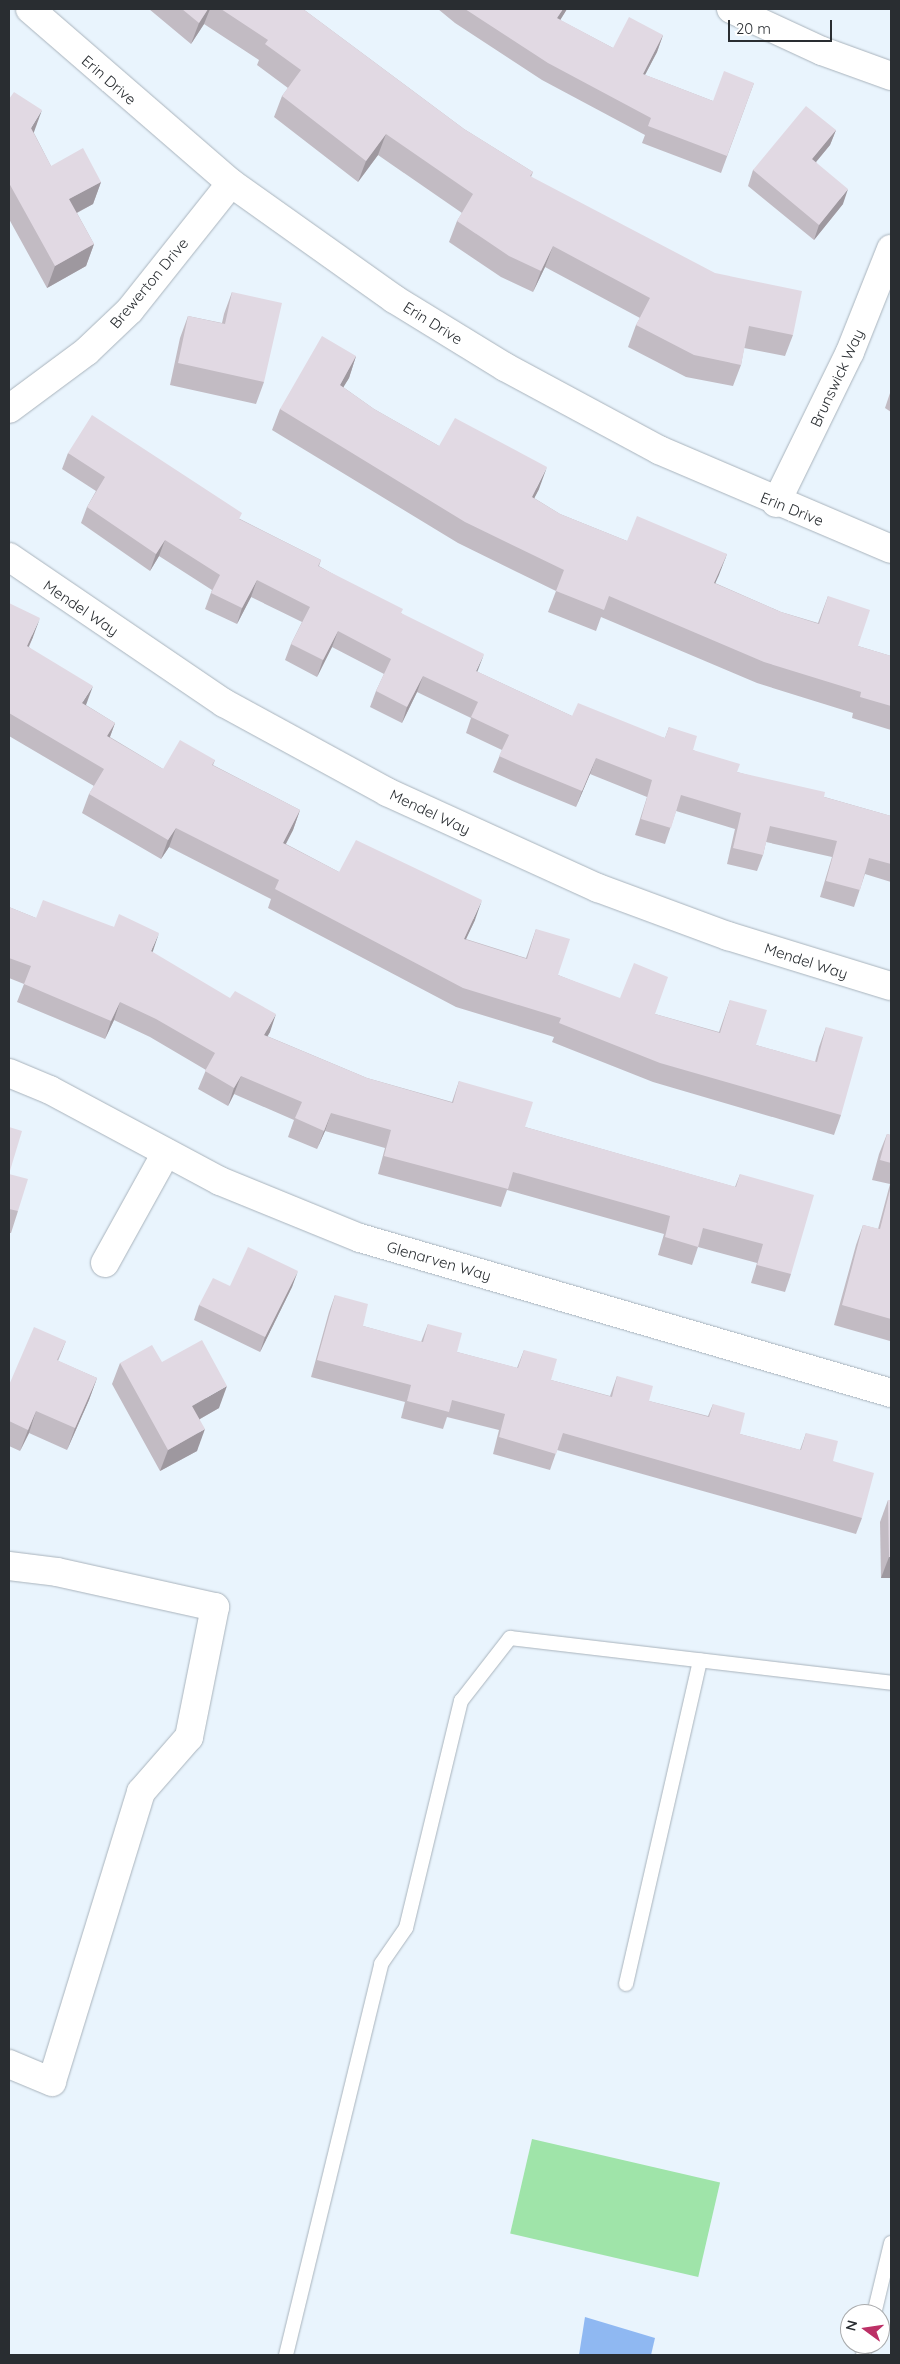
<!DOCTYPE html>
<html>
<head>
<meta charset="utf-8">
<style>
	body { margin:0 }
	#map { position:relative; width:900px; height:2364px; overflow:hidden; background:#e9f4fd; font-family:Quicksand,sans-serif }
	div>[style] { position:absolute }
	.green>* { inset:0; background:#9fe4a9; transform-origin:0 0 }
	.water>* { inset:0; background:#8fb8f2 }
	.roads { filter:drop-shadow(0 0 1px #a9b3bc) drop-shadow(0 0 1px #a9b3bc) }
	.service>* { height:14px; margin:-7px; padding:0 7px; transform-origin:7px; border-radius:7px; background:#fff }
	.minor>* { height:28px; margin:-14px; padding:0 14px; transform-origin:14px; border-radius:14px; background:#fff }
	.wall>* { inset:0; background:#c2bbc3 }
	.shaded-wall>* { inset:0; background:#9e989f }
	.building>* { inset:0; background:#e1d9e3 }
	span { translate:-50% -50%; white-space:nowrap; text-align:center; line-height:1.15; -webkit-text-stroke:5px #fff; paint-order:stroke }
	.street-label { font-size:15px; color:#292d31 }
	.frame { position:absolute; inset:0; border:10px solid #292d31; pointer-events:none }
	.north { position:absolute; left:840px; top:2304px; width:50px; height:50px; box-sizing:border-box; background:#fff; border:1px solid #a9abad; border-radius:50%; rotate:284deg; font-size:14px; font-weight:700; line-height:20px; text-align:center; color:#292d31 }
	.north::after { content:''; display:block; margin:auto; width:18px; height:22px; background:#bc3066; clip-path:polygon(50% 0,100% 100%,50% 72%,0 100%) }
	.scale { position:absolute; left:728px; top:20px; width:104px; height:22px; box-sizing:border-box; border:2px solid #292d31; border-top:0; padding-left:6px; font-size:15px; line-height:18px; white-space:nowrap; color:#292d31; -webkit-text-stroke:4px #fff; paint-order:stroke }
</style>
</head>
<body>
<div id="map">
	<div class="green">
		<i style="left:532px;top:2139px;width:193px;height:97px;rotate:13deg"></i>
	</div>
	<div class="water">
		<i style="clip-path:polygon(585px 2317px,655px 2338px,651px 2355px,579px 2355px)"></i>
	</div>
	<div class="roads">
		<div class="service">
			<i style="left:626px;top:1984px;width:332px;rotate:-77.1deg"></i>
			<i style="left:874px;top:2314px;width:73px;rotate:-76.5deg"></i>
			<i style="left:286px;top:2355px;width:402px;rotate:-76.3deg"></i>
			<i style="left:381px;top:1964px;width:44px;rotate:-55.2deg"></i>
			<i style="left:406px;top:1928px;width:234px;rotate:-76.4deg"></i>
			<i style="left:461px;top:1701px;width:80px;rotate:-52.1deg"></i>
			<i style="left:510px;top:1638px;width:384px;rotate:6.7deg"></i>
			<i style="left:863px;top:2355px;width:11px;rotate:-75deg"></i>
		</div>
		<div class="minor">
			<i style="left:30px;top:9px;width:266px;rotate:40.9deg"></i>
			<i style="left:231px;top:183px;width:200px;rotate:35.4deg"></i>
			<i style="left:394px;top:299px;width:130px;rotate:31.5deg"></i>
			<i style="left:505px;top:367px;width:175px;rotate:28.3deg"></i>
			<i style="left:659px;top:450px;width:252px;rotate:23.1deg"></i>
			<i style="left:731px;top:9px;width:100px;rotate:24.8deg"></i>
			<i style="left:822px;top:51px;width:73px;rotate:19.9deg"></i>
			<i style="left:9px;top:409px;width:97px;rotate:-36.6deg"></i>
			<i style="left:87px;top:351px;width:59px;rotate:-43.6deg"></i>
			<i style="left:130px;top:310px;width:162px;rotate:-51.5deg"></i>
			<i style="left:776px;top:503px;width:168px;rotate:-63.9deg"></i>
			<i style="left:850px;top:352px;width:111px;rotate:-68.3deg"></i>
			<i style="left:9px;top:557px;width:260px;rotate:34.2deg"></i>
			<i style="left:224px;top:703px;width:186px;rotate:28.6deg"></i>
			<i style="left:387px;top:792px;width:232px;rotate:24.5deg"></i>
			<i style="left:598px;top:888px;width:139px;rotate:20.3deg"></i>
			<i style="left:728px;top:936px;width:170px;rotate:17.1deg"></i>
			<i style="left:9px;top:1073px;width:44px;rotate:22.5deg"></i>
			<i style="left:50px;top:1090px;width:193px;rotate:28.2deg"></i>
			<i style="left:220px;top:1181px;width:151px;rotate:22.2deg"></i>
			<i style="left:360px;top:1238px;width:553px;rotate:16.27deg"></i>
			<i style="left:105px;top:1263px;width:126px;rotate:-61deg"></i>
			<i style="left:9px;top:1566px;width:48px;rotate:7.1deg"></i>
			<i style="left:57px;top:1572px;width:162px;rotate:12.5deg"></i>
			<i style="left:215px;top:1607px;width:133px;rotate:101.3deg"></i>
			<i style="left:189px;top:1737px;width:73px;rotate:131.1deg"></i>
			<i style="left:141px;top:1792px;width:303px;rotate:107.1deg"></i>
			<i style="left:52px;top:2082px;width:47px;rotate:-157.3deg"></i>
		</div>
	</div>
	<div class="wall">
		<i style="clip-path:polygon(149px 9px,303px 9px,464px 129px,533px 172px,531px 177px,793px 335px,785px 356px,744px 348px,741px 365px,733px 386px,686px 377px,628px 347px,636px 325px,640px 318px,545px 267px,533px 292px,501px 277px,449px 242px,457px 221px,462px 213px,378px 155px,358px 182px,274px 117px,282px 96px,288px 88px,257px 65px,259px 60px,204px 24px,191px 44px)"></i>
		<i style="clip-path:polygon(438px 9px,567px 9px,560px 20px,613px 48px,663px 35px,657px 52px,645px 75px,713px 101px,754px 83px,721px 173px,642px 143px,645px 135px,542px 80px,455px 23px)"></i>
		<i style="clip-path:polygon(9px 99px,34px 133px,51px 166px,101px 182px,93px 204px,77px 213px,94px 244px,86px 266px,47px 288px,9px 219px)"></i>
		<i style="clip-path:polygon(836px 130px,830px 145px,816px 162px,843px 204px,814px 240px,748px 186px,753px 170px)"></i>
		<i style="clip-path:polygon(232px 292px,264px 382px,256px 404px,170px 385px,180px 338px,188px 316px,222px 323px,224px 314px)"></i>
		<i style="clip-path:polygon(356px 356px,349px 378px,343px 387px,374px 409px,439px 446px,539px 489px,534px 498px,560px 514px,627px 541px,727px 554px,715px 583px,781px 612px,818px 623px,828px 596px,858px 646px,891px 656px,891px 730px,852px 718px,853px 713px,757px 683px,601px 617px,596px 631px,548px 612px,556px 591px,458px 543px,272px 430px,280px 409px)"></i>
		<i style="clip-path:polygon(891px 390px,891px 412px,885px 408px)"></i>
		<i style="clip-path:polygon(68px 453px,240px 519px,321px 560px,319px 566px,401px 613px,478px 672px,572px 716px,665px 738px,669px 727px,693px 750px,737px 772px,891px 816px,891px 882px,865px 874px,854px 907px,820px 897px,832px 857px,766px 842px,763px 855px,757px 871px,727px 864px,735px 829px,676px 811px,665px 844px,635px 835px,647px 797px,590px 774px,576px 807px,513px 781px,493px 772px,502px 750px,466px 733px,471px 718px,417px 692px,402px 723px,370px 707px,376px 691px,384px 674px,332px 647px,317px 677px,285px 660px,291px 644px,302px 622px,251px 597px,237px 624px,205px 609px,212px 590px,159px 556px,150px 571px,81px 523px,87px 507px,96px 491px,62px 469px)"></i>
		<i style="clip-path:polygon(9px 603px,33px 637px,29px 647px,86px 705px,115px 723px,110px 737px,163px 769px,215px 760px,213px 765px,300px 810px,293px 830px,286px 844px,339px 872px,475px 920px,466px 939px,526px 958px,536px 929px,558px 975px,655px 1014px,719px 1032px,730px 1000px,756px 1045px,815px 1062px,819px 1047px,826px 1027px,841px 1115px,834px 1135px,653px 1082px,552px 1042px,554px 1037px,456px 1007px,268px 908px,271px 899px,169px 847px,161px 859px,82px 813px,89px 794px,94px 786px,9px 736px)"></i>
		<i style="clip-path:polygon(9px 907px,36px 918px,114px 927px,152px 952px,270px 1032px,267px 1036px,367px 1078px,452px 1102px,459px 1081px,525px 1127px,735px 1187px,740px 1174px,791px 1274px,785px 1292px,751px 1283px,757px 1263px,698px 1247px,692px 1265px,658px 1255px,664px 1234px,507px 1190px,501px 1207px,378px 1174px,385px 1148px,325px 1131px,317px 1149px,288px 1137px,294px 1120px,234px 1094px,228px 1106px,198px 1089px,206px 1070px,150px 1037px,114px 1020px,105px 1039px,17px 1002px,24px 984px,9px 978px)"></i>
		<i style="clip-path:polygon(9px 1127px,9px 1174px,18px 1211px,11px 1233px,9px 1233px)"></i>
		<i style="clip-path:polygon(891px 1131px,891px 1338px,890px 1341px,834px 1325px,856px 1245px,863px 1225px,878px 1229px,890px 1184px,872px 1180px,879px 1154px,887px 1134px,890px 1135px)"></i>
		<i style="clip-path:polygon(297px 1271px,292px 1287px,260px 1352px,194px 1320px,199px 1305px,230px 1286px)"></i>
		<i style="clip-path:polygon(335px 1295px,363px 1326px,421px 1342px,428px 1324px,457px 1352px,517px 1368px,524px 1350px,551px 1380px,610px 1396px,617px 1376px,649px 1401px,708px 1416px,713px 1404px,740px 1434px,800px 1450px,806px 1433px,833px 1461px,862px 1518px,856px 1534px,557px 1450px,550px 1470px,493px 1454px,499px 1430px,447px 1417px,443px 1429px,401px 1418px,405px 1402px,311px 1377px,329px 1312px)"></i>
		<i style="clip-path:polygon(66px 1341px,58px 1361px,97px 1378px,89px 1400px,67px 1450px,29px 1433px,20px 1451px,9px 1446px,9px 1385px)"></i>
		<i style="clip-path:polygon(162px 1362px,219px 1408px,200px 1419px,197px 1451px,160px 1471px,112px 1384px,120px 1363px)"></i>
		<i style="clip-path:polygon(888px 1500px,891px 1500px,891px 1578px,881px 1578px,880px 1522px)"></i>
	</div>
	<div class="shaded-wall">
		<i style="clip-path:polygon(208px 9px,210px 9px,204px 24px,191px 44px,199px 23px)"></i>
		<i style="clip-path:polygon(563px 9px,567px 9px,551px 35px,557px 18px)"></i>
		<i style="clip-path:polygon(663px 35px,657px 52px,637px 90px,643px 74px)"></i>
		<i style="clip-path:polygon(42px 110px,34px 132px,23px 149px,31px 128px)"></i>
		<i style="clip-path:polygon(836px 130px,830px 145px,806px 174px,812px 159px)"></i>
		<i style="clip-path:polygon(386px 134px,378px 155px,358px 182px,366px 161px)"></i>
		<i style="clip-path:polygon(101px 182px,93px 204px,61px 221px,69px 199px)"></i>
		<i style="clip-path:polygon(848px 189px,843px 204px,814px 240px,819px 225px)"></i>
		<i style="clip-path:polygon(94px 244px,86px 266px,47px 288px,55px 266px)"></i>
		<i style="clip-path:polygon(553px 246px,545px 267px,533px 292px,541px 271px)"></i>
		<i style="clip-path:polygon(356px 356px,349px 378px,332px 406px,340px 385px)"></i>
		<i style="clip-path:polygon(547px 467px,539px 489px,524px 518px,532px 497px)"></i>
		<i style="clip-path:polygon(165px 540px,159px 556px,150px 571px,156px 554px)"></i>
		<i style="clip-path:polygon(727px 554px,719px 575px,706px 604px,714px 583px)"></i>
		<i style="clip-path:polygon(257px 580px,251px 597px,237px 624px,242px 608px)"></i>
		<i style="clip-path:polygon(40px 618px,33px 637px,20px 665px,27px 646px)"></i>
		<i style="clip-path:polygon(338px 631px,332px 647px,317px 677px,323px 660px)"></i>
		<i style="clip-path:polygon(484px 654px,478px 670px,470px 687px,476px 671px)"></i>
		<i style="clip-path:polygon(423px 676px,417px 692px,402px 723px,407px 707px)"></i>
		<i style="clip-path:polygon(93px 686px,86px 705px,75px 723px,82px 703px)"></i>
		<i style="clip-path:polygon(115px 723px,108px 742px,107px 736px)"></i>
		<i style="clip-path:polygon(596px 758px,590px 774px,576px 807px,582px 791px)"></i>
		<i style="clip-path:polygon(300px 810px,293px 830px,276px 862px,283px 843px)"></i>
		<i style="clip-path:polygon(176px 828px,169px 847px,161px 859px,168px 840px)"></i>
		<i style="clip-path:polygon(482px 900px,475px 920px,457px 958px,464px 939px)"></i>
		<i style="clip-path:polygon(159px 933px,153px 951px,144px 969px,151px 951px)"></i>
		<i style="clip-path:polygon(120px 1002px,114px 1020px,105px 1039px,111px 1021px)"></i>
		<i style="clip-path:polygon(276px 1014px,270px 1032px,258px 1053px,264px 1035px)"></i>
		<i style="clip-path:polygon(241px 1076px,234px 1094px,228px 1106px,234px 1088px)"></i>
		<i style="clip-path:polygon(331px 1113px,325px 1131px,317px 1149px)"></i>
		<i style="clip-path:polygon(298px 1271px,292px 1287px,260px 1352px,265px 1337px)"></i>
		<i style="clip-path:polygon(97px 1378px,89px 1400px,67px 1450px,75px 1428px)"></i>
		<i style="clip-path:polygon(227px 1386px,219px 1408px,184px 1428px,192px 1406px)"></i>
		<i style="clip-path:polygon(36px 1411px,29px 1433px,20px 1451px,28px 1430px)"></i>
		<i style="clip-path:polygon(205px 1429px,197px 1451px,160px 1471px,168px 1450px)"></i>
		<i style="clip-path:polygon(889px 1557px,891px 1557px,891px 1578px,881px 1578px)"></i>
	</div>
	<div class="building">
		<i style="clip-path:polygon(182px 9px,208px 9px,199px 23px)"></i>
		<i style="clip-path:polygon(221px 9px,303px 9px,464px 129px,533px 172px,530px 176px,715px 273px,802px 291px,793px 335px,749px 326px,741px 365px,694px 355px,636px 325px,650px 298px,553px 246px,541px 271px,509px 256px,457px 221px,473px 194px,386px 134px,366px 161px,282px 96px,301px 70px,265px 44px,268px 40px)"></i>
		<i style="clip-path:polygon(465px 9px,563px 9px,557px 18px,613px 48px,629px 17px,663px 35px,643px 74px,713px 101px,724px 71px,754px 83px,727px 156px,648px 126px,651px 118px,548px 63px)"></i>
		<i style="clip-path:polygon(14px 92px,42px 110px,31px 128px,51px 166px,83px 148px,101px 182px,69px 199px,94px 244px,55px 266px,9px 183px,9px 99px)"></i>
		<i style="clip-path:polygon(806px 106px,836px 130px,812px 159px,848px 189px,819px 225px,753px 170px)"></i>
		<i style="clip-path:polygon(232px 292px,282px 303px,264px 382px,178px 363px,188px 316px,225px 324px)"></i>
		<i style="clip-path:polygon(322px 336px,356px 356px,340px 385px,374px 409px,439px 446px,455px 418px,547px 467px,532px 497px,560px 514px,627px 541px,637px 516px,727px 554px,714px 583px,781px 612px,819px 624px,828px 596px,870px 610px,858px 646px,891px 656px,891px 706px,860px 697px,861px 692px,764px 662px,609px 596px,604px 610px,556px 591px,564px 570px,465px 522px,280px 409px)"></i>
		<i style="clip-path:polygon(92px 415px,242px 513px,239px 519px,321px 560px,318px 566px,403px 609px,401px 613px,484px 654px,476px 671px,572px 716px,578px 703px,665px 738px,669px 727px,697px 736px,693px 750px,740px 764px,737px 772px,825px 792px,824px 797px,891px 816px,891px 864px,869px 858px,860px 890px,826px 881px,837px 841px,770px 826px,763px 855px,733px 848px,741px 813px,681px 795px,671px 828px,641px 819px,652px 780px,596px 758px,582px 791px,519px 765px,499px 756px,509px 735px,471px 717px,478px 702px,423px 676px,407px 707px,376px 691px,391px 659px,338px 631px,323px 660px,291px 644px,310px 607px,257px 580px,242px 608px,211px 593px,220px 575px,165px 540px,156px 554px,87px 507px,105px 477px,68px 453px)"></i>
		<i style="clip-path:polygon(9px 603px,40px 618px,27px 646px,93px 686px,82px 703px,115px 723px,107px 736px,163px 769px,180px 740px,215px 760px,212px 765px,300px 810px,283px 843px,339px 872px,356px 840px,482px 900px,464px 939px,527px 959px,536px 929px,570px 939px,558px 975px,620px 998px,634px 963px,668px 977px,655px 1014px,720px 1033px,730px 1000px,767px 1010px,756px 1045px,817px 1062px,826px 1027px,863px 1037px,841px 1115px,660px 1063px,559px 1023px,561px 1018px,463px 988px,275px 889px,279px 880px,176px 828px,168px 840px,89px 794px,104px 769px,9px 713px)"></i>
		<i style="clip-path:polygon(43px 900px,114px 927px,119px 914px,159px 933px,151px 951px,230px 998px,235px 991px,276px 1014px,264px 1035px,367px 1078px,453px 1103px,459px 1081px,533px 1102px,525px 1127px,736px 1187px,740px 1174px,814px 1195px,791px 1274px,757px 1265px,763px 1244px,703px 1228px,698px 1247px,665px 1237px,670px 1216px,513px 1172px,508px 1189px,384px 1156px,391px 1130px,331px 1113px,324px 1131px,295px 1118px,302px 1102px,241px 1076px,234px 1088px,205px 1071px,215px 1053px,156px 1019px,120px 1002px,111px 1021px,24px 984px,31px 966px,9px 958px,9px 907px,36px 918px)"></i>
		<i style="clip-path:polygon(9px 1127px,22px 1131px,9px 1174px,28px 1179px,18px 1211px,9px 1209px)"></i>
		<i style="clip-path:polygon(887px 1134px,891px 1135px,891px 1163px,880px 1160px)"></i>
		<i style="clip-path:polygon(891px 1186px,891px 1319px,842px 1305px,863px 1225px,880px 1229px)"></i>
		<i style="clip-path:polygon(248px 1247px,298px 1271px,265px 1337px,199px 1305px,213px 1278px,230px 1286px)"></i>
		<i style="clip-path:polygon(335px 1295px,368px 1304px,363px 1326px,423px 1342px,428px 1324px,462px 1333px,457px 1352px,518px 1368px,524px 1350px,557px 1359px,551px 1380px,612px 1397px,617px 1376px,653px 1386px,649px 1401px,709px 1417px,713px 1404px,745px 1413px,740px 1434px,801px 1450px,806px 1433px,838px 1441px,833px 1461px,874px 1473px,862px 1518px,563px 1433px,556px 1454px,499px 1437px,505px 1414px,452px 1400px,449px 1412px,407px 1401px,411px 1385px,317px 1360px)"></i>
		<i style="clip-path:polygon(34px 1327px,66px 1341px,57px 1360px,97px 1378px,75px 1428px,36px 1411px,28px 1430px,9px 1421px,9px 1385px)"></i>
		<i style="clip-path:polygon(202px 1340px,227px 1386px,192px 1406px,205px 1429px,168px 1450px,120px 1363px,152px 1345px,162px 1362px)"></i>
		<i style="clip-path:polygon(888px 1500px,891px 1500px,891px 1557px,889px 1557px)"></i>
	</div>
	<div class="street-label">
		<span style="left:109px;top:80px;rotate:41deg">Erin Drive</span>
		<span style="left:149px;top:283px;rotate:-50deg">Brewerton Drive</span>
		<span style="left:433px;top:323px;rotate:32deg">Erin Drive</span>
		<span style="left:837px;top:378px;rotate:-65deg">Brunswick Way</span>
		<span style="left:792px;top:509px;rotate:22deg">Erin Drive</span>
		<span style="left:81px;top:608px;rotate:34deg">Mendel Way</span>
		<span style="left:430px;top:812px;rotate:25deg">Mendel Way</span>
		<span style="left:806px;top:961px;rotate:18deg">Mendel Way</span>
		<span style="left:439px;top:1261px;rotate:16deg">Glenarven Way</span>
	</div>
	<div class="frame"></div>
	<div class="north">N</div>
	<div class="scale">20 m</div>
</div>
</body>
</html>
